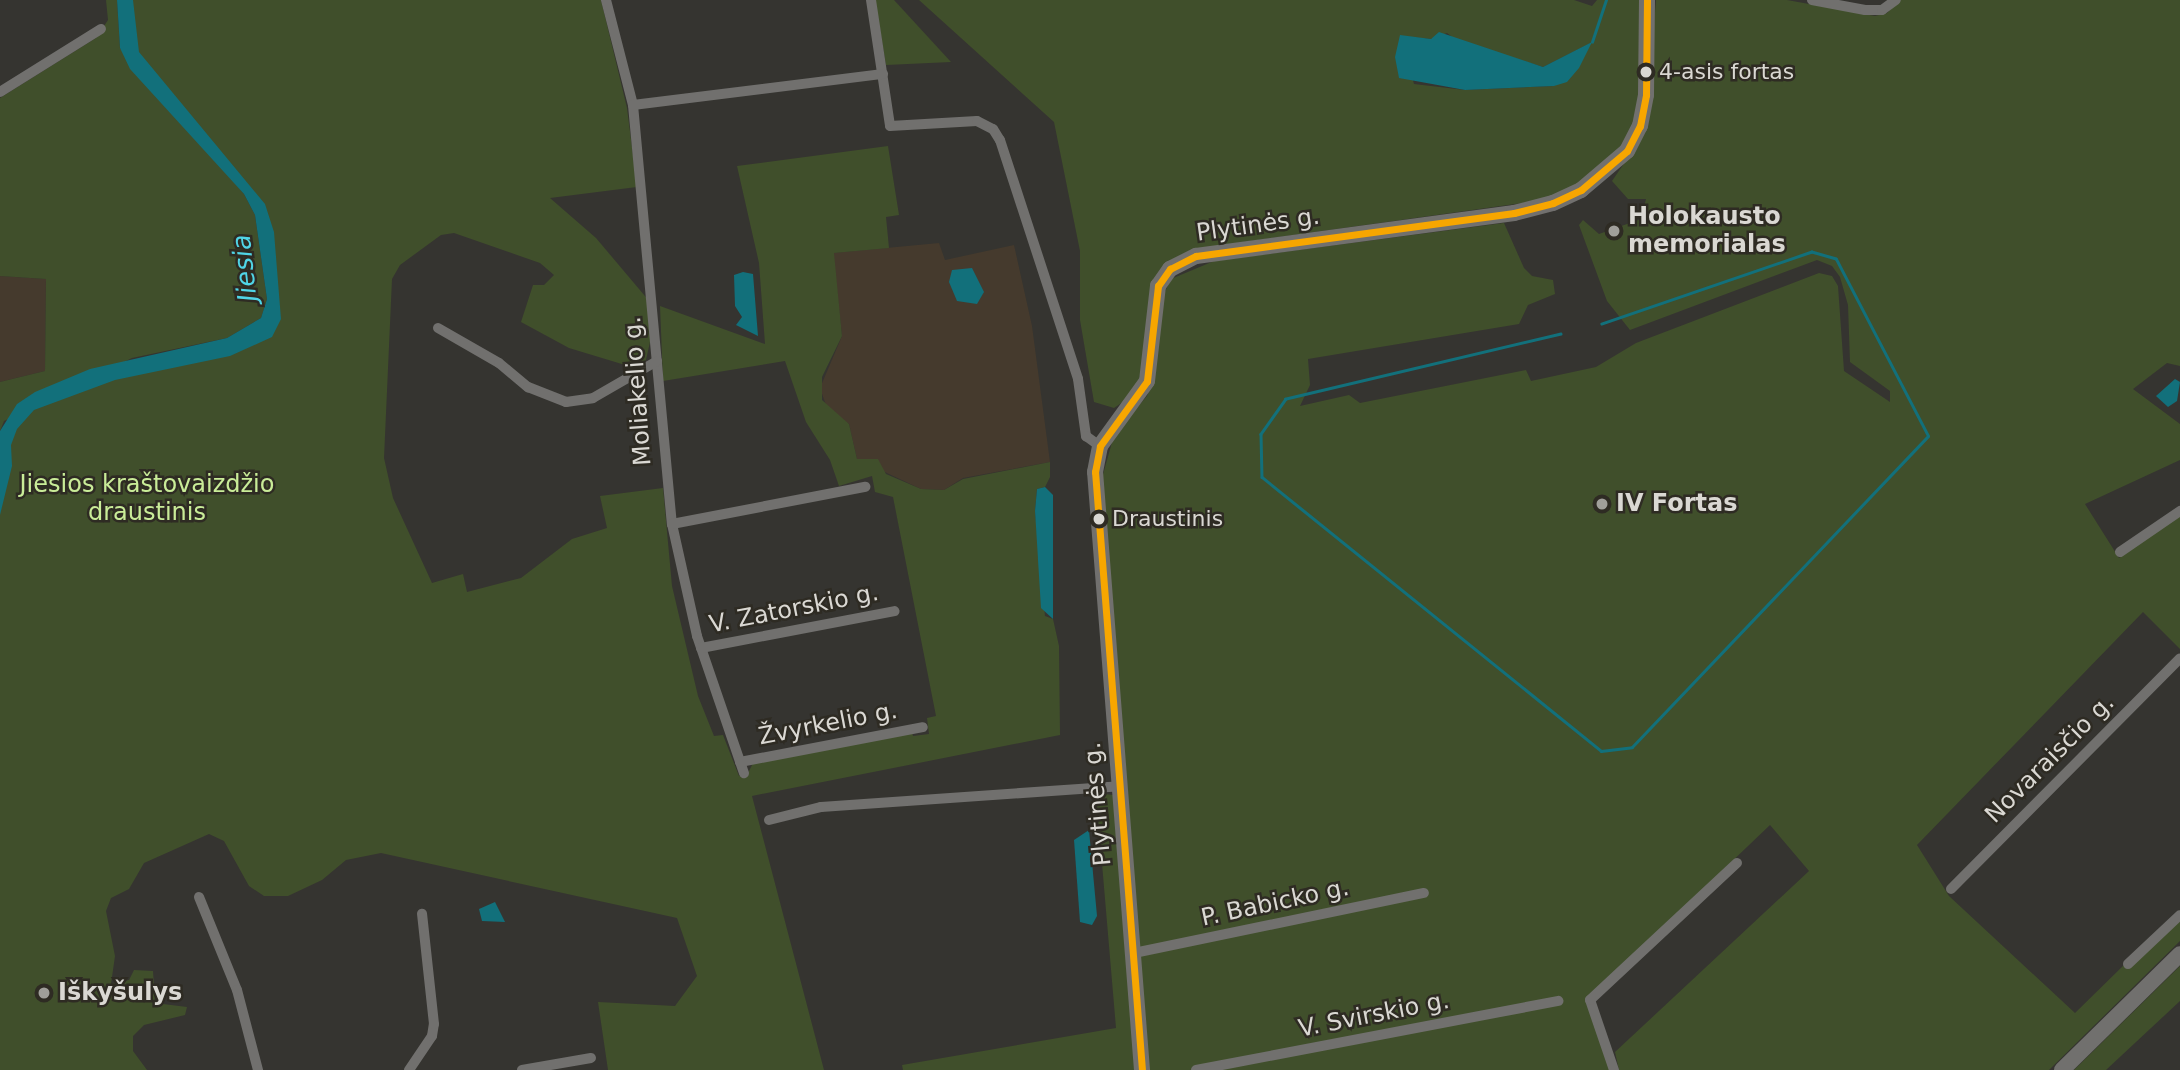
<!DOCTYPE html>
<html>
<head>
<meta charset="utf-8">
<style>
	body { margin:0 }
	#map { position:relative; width:2180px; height:1070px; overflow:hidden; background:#353430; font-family:"DejaVu Sans",sans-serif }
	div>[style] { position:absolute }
	.industrial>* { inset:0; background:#453a2d }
	.green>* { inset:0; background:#404f2b }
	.water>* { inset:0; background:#12707b }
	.stream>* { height:2.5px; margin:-1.25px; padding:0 1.25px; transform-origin:1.25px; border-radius:1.25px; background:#12707b }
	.street>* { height:10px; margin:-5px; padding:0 5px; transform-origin:5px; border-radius:5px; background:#71706e }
	.primary>* { height:16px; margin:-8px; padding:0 8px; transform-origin:8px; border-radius:8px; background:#71706e }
	.bus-1>* { height:7px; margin:-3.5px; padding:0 3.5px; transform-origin:3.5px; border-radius:3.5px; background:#f7a600 }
	.dots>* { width:19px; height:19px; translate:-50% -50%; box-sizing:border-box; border:4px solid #2e2b23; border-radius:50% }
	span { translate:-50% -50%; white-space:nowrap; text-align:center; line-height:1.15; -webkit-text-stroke:5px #2e2b23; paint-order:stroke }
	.bus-label { font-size:22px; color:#dad8d3 }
	.left { translate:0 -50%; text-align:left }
	.poi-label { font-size:24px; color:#dad8d3; font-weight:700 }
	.street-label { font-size:24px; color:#dad8d3 }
	.park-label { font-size:24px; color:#c9ec98 }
	.water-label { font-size:26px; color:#50d5e7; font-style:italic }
</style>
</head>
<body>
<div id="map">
	<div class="industrial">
		<i style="clip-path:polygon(939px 243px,945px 260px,1014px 245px,1032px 326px,1050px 462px,963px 478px,944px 490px,921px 489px,857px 459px,849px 424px,827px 408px,820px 388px,842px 336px,833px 253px)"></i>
		<i style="clip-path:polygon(0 276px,46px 279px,45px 371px,0 382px)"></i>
	</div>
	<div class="green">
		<i style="clip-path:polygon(106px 0,117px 0,120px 48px,244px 194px,255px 215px,267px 299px,261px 318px,227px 338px,132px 358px,4px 421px,0 431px,0 382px,45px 371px,46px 279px,0 276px,0 98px,96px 38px,108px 20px)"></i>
		<i style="clip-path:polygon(122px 0,601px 0,627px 108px,637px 187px,550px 198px,596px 238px,650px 302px,652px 333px,646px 360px,635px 368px,569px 348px,521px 322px,533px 285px,544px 285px,554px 275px,540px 263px,454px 233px,441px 235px,400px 265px,392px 279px,384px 458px,393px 498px,432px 583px,463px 574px,467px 592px,521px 578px,572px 539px,607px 528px,600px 496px,663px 488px,672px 586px,698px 696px,714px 736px,723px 735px,739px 776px,748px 773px,753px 763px,912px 732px,913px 736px,929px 734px,927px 718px,936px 716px,893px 497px,875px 492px,872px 476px,839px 486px,830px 460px,806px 422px,785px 361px,663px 381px,660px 306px,765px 344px,759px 263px,737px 166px,888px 146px,899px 215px,886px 217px,889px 248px,834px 253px,842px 336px,822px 377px,822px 400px,849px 424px,857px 459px,878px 459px,886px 474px,921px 489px,944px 490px,963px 479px,1050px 462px,1050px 477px,1045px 487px,1037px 489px,1035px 511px,1045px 616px,1053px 619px,1059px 646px,1060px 735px,752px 796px,824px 1070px,608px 1070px,598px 1002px,675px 1006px,697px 976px,677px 918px,381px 853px,346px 860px,322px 880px,288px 896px,264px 896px,249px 886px,224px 841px,209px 834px,144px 863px,129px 889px,111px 898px,106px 911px,115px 956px,111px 984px,129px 980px,134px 970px,153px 971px,155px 1003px,187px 1007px,185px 1015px,144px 1025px,133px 1036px,133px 1051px,147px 1070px,0 1070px,0 479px,5px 444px,26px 407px,269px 328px,264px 217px,139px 70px)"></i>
		<i style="clip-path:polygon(875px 0,894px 0,951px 62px,886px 65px)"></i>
		<i style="clip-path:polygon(evenodd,919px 0,1574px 0,1592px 6px,1597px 0,1642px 0,1639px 102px,1630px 137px,1604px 165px,1580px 183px,1544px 200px,1201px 248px,1161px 271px,1139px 380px,1129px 398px,1114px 408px,1094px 402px,1080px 320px,1080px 251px,1054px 122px,919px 0,1447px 33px,1456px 40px,1543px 67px,1591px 43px,1554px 86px,1465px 90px,1414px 84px,1400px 36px,1431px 39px,1447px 33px)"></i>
		<i style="clip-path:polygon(1656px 0,1787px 0,1875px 16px,1887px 13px,1900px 0,2180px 0,2180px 366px,2167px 363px,2133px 389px,2180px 424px,2180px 460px,2085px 504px,2119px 558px,2180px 514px,2180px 649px,2143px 612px,1917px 845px,1949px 896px,2075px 1013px,2180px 910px,2180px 941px,2049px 1070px,1619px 1070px,1615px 1052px,1809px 871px,1770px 825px,1590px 997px,1610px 1070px,1148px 1070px,1102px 478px,1114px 435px,1147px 396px,1155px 375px,1162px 298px,1171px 279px,1214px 261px,1504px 223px,1524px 268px,1532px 276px,1553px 280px,1555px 294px,1528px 305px,1519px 324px,1308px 359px,1310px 385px,1300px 406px,1349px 395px,1360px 403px,1526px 370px,1531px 381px,1596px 367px,1636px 343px,1819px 273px,1832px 276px,1838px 286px,1844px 371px,1890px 402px,1890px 391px,1850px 362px,1848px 305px,1840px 277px,1832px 266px,1817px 260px,1630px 330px,1607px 301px,1579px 225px,1583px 220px,1599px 234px,1641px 219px,1646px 199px,1628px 199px,1612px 181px,1645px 133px)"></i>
		<i style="clip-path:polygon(1096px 793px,1113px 795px,1135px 1070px,903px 1070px,902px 1065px,1116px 1028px)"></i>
		<i style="clip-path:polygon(2180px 966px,2180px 1001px,2106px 1070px,2074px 1070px)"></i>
	</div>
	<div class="water">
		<i style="clip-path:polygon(117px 0,133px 0,139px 52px,265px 204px,274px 232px,281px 319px,272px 337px,230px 356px,115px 380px,34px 410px,17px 429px,11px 445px,12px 466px,0 515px,0 431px,17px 404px,35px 392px,90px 369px,227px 338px,261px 318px,267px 299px,255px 215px,244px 194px,130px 69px,120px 48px)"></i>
		<i style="clip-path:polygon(1439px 32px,1543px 67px,1592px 42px,1579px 68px,1567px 82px,1554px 86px,1465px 90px,1399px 78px,1395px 57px,1400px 35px,1431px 39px)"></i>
		<i style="clip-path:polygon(972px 268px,984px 292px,977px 304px,957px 301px,949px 282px,952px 270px)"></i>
		<i style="clip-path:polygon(743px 272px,753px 274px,758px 336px,736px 325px,742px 317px,735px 306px,734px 275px)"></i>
		<i style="clip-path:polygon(2175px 379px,2180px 382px,2177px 401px,2168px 407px,2156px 396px)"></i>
		<i style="clip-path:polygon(1045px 487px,1053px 495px,1053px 619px,1041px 608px,1035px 511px,1037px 489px)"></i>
		<i style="clip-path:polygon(1089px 830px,1097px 916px,1092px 925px,1080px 922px,1074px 840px)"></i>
		<i style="clip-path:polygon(495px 902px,505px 922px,482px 921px,479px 909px)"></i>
	</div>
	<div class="stream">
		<i style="left:1592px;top:42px;width:44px;rotate:-71.6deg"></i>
		<i style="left:1561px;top:334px;width:283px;rotate:166.7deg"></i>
		<i style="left:1286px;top:399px;width:43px;rotate:125.5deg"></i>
		<i style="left:1261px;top:434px;width:43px;rotate:88.7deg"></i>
		<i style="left:1262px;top:477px;width:436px;rotate:38.9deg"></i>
		<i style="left:1601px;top:751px;width:31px;rotate:-7deg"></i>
		<i style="left:1632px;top:747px;width:429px;rotate:-46.4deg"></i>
		<i style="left:1928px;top:436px;width:199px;rotate:-117.5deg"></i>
		<i style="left:1836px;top:259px;width:25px;rotate:-164deg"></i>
		<i style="left:1812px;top:252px;width:222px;rotate:161.1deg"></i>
	</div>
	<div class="street">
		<i style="left:606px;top:0;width:108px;rotate:75.6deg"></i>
		<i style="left:633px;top:105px;width:421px;rotate:84.7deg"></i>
		<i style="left:672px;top:524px;width:115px;rotate:77.4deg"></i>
		<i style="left:697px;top:636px;width:145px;rotate:71.1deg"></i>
		<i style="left:871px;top:0;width:127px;rotate:81.4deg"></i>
		<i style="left:890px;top:126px;width:87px;rotate:-3.3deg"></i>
		<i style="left:977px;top:121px;width:18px;rotate:27deg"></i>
		<i style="left:993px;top:129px;width:13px;rotate:58deg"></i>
		<i style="left:1000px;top:140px;width:251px;rotate:71.9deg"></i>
		<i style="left:1078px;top:379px;width:58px;rotate:82deg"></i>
		<i style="left:1086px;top:436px;width:17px;rotate:36deg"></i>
		<i style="left:1812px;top:0;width:54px;rotate:10.7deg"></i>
		<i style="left:1865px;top:10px;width:17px"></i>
		<i style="left:1882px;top:10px;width:17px;rotate:-36deg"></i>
		<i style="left:0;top:92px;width:119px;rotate:-32deg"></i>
		<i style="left:633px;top:105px;width:252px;rotate:-7.1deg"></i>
		<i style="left:438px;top:328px;width:70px;rotate:29.8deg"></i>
		<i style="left:499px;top:363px;width:38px;rotate:40deg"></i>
		<i style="left:528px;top:387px;width:41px;rotate:21.5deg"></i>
		<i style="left:566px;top:402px;width:27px;rotate:-8deg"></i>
		<i style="left:593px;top:398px;width:74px;rotate:-30deg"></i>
		<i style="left:672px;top:524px;width:197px;rotate:-10.9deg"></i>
		<i style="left:2120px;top:552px;width:73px;rotate:-34.3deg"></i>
		<i style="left:701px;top:648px;width:197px;rotate:-10.8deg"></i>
		<i style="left:740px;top:762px;width:186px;rotate:-10.8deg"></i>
		<i style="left:769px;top:820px;width:54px;rotate:-14deg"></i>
		<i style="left:821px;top:807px;width:299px;rotate:-4deg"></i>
		<i style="left:1951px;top:889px;width:325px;rotate:-45.2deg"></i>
		<i style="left:199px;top:897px;width:100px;rotate:67.8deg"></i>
		<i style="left:237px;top:990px;width:83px;rotate:75.3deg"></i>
		<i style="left:1134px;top:953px;width:296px;rotate:-11.7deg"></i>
		<i style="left:2128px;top:964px;width:71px;rotate:-43.3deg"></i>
		<i style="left:409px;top:1070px;width:41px;rotate:-55.9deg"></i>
		<i style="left:432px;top:1036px;width:12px;rotate:-81deg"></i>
		<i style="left:434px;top:1024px;width:111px;rotate:-96.2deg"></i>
		<i style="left:522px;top:1070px;width:70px;rotate:-9.9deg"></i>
		<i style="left:1196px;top:1070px;width:369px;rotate:-10.8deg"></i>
		<i style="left:1614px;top:1070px;width:74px;rotate:-108.9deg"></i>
		<i style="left:1590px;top:1000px;width:201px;rotate:-43deg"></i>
	</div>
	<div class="primary">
		<i style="left:1142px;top:1070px;width:600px;rotate:-94.49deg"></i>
		<i style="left:1095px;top:472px;width:26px;rotate:-79deg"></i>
		<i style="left:1100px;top:446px;width:80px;rotate:-54.1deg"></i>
		<i style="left:1147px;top:381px;width:96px;rotate:-83.4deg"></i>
		<i style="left:1158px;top:286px;width:21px;rotate:-55deg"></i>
		<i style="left:1170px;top:269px;width:29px;rotate:-27deg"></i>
		<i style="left:1196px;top:256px;width:321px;rotate:-7.7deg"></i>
		<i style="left:1514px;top:213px;width:40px;rotate:-14.4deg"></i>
		<i style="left:1553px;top:203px;width:31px;rotate:-25deg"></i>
		<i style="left:1581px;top:190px;width:60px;rotate:-40.3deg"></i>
		<i style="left:1627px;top:151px;width:28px;rotate:-63deg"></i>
		<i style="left:1640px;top:126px;width:32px;rotate:-79deg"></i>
		<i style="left:1646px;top:95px;width:95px;rotate:-89.4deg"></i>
		<i style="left:2062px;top:1070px;width:165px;rotate:-44.5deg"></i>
	</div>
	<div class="bus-1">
		<i style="left:1142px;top:1070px;width:600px;rotate:-94.49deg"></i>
		<i style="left:1095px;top:472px;width:26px;rotate:-79deg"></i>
		<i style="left:1100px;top:446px;width:80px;rotate:-54.1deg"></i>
		<i style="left:1147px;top:381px;width:96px;rotate:-83.4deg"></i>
		<i style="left:1158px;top:286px;width:21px;rotate:-55deg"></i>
		<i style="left:1170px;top:269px;width:29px;rotate:-27deg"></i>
		<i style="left:1196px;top:256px;width:321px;rotate:-7.7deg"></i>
		<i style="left:1514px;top:213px;width:40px;rotate:-14.4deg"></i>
		<i style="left:1553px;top:203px;width:31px;rotate:-25deg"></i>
		<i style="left:1581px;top:190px;width:60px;rotate:-40.3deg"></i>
		<i style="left:1627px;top:151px;width:28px;rotate:-63deg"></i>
		<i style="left:1640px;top:126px;width:32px;rotate:-79deg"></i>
		<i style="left:1646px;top:95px;width:95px;rotate:-89.4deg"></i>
	</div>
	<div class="dots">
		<i style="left:1646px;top:72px;background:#dad8d3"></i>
		<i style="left:1614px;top:231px;background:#a09f9a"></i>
		<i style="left:1602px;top:504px;background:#a09f9a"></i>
		<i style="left:1099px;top:519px;background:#dad8d3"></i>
		<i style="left:44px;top:993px;background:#a09f9a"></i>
	</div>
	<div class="bus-label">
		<span class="left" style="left:1659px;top:72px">4-asis fortas</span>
		<span class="left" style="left:1112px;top:519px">Draustinis</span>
	</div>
	<div class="poi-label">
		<span class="left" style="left:1628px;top:231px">Holokausto<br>memorialas</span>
		<span class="left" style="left:1616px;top:504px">IV Fortas</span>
		<span class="left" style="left:58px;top:993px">Iškyšulys</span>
	</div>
	<div class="street-label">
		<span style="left:1258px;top:225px;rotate:-8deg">Plytinės g.</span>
		<span style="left:638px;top:391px;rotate:-94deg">Moliakelio g.</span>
		<span style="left:794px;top:609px;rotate:-11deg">V. Zatorskio g.</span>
		<span style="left:828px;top:724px;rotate:-11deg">Žvyrkelio g.</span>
		<span style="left:2050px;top:759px;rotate:-45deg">Novaraisčio g.</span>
		<span style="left:1098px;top:804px;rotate:-95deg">Plytinės g.</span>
		<span style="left:1275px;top:903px;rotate:-12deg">P. Babicko g.</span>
		<span style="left:1374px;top:1015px;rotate:-11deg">V. Svirskio g.</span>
	</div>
	<div class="park-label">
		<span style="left:147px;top:499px">Jiesios kraštovaizdžio<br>draustinis</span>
	</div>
	<div class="water-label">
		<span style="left:245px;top:268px;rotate:-96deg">Jiesia</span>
	</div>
</div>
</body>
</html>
